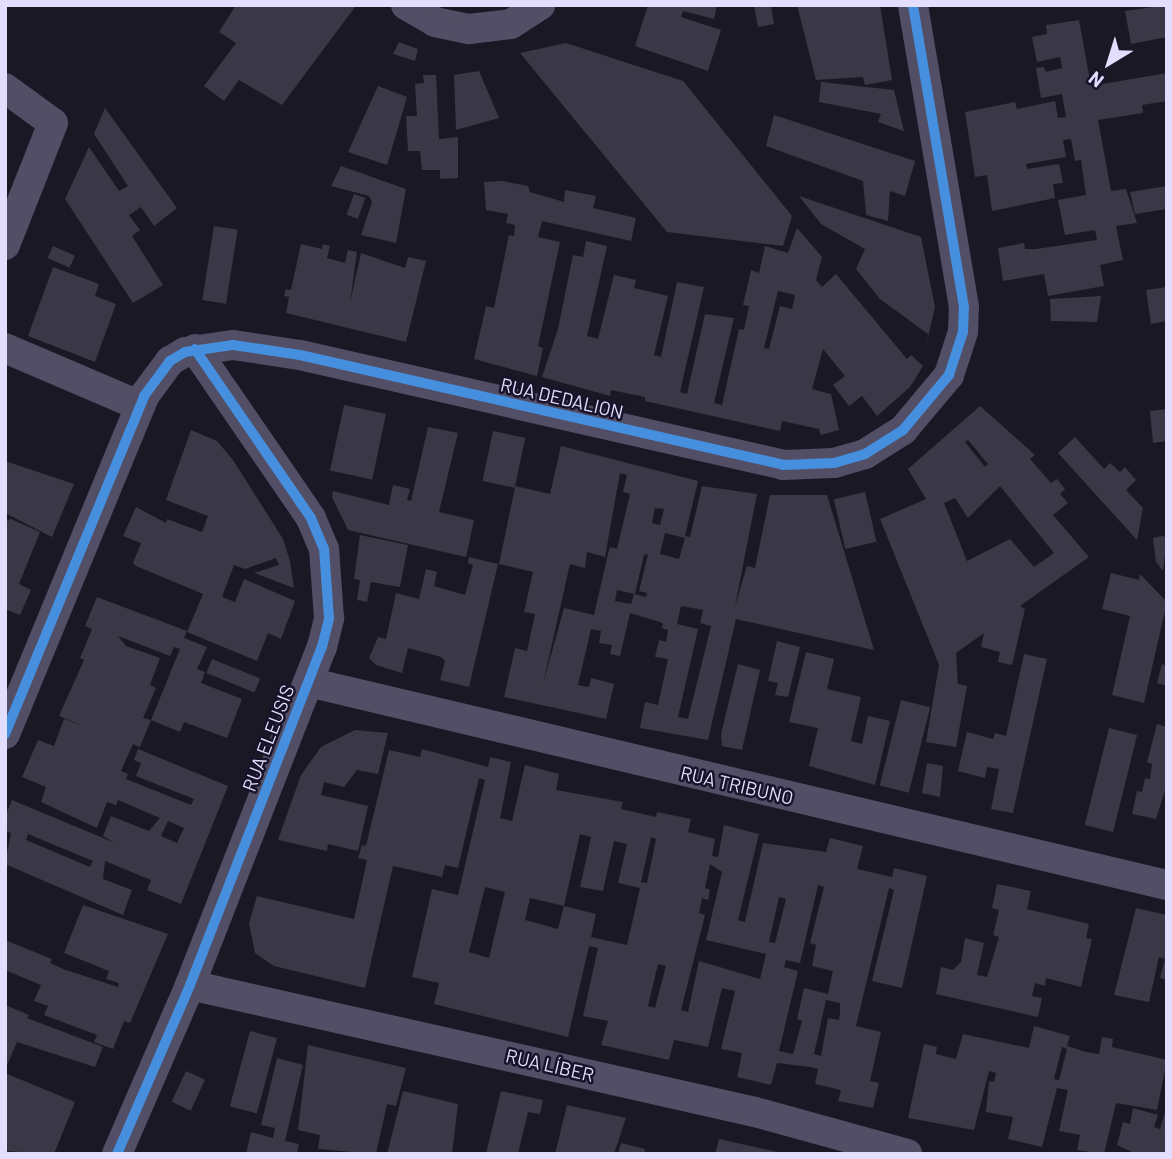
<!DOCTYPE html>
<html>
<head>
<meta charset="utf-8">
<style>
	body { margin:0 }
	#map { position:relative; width:1172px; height:1159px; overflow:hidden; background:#1b1825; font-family:Barlow,sans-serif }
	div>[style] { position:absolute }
	.building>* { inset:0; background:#3a3746; transform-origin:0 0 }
	.street>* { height:30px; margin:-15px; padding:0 15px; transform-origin:15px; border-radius:15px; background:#514e65 }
	.cycleway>* { height:10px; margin:-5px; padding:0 5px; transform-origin:5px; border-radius:5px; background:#468fdf }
	span { translate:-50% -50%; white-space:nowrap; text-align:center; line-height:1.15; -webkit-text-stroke:5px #18132a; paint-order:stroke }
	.street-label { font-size:19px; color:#e3defd }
	.frame { position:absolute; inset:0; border:7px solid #e3defd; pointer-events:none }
	.north { position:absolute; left:1074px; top:28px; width:70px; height:70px; -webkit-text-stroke:5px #18132a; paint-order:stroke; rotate:218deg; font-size:19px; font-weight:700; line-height:28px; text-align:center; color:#e3defd }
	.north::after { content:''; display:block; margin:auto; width:24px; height:32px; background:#e3defd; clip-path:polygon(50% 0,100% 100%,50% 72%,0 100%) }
</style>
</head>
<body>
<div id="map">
	<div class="building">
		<i style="clip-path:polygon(236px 5px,353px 5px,355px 7px,282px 105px,239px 80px,224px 101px,204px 86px,236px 43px,219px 32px)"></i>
		<i style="clip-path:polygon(648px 5px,717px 5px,714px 19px,683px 11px,681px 17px,721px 30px,708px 71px,635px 46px)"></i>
		<i style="clip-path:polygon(754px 5px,771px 5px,774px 24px,758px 27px)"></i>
		<i style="clip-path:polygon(797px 5px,880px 5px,892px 80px,865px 85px,863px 77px,816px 80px)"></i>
		<i style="clip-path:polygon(1167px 5px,1167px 37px,1131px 44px,1125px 11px)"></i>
		<i style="clip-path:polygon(1079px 20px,1091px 86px,1167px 73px,1167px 101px,1142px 105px,1143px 113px,1098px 120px,1111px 191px,1126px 189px,1137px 223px,1116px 226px,1123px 260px,1100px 265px,1104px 286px,1048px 296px,1044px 274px,1003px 281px,998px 248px,1024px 243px,1025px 249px,1036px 249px,1097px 240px,1095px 230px,1065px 235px,1058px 200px,1086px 195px,1081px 160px,1075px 161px,1071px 139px,1063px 140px,1066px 157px,1026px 164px,1027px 169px,1059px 164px,1063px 183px,1053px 184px,1055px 198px,992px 211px,987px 175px,975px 177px,965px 112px,1015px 102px,1017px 109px,1055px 101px,1058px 118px,1066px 117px,1062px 94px,1041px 98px,1036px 68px,1044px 67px,1046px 72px,1062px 68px,1060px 57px,1037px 62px,1032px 37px,1047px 34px,1046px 25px)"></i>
		<i style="clip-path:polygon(399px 42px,418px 49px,415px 61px,393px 54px)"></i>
		<i style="clip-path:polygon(566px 43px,683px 81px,792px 216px,783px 246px,667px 232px,520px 53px)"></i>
		<i style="clip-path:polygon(479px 71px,499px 118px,456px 130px,454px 75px)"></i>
		<i style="clip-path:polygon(423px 75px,436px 75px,439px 139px,458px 137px,458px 178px,440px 179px,440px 170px,422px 170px,420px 151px,408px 151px,406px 116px,417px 116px,415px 84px,424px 83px)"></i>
		<i style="clip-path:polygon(821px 82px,894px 90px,904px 131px,878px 122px,881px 114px,819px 102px)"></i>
		<i style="clip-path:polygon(378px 86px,407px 97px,387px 165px,348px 152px)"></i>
		<i style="clip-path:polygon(105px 108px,177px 208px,154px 226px,141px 207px,129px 215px,140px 230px,132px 236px,163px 285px,133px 303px,65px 199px,89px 147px,119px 191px,128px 186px,94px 134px)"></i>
		<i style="clip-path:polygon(774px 115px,915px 161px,905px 196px,890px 191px,888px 221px,866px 215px,863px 181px,766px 146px)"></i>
		<i style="clip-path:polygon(341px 166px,406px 189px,396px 243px,361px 235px,372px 202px,369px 196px,331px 186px)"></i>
		<i style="clip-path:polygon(502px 181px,528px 186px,530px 192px,564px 202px,565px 190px,596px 196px,593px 208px,636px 218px,631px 241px,542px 221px,538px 237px,560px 242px,538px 346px,543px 348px,537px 376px,474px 359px,486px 306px,494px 308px,509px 235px,514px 236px,515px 225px,506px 223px,508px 214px,486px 210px,484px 182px)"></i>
		<i style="clip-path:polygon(1167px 186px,1167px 209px,1135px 214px,1130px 192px)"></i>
		<i style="left:354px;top:194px;width:12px;height:22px;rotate:20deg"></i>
		<i style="clip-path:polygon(799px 196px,921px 237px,935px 307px,927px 341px,928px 334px,880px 299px,856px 269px,865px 249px,821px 224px)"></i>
		<i style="left:214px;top:226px;width:24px;height:75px;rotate:9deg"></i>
		<i style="clip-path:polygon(evenodd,797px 228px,822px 257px,816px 280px,822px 287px,836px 274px,907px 359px,911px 355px,923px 366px,910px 387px,877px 416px,862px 396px,849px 406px,833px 385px,845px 376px,823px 349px,812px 389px,831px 394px,839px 430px,821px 435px,819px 429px,782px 421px,780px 431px,645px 401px,645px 397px,611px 390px,610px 396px,542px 377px,558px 329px,573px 255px,583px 257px,586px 241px,607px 246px,587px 336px,598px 339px,614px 275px,636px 280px,634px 288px,668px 296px,654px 355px,661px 357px,677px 282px,704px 287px,680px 392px,687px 394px,705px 314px,734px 318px,714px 403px,722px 405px,739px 329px,744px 330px,749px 306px,743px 305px,751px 270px,759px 273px,765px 246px,788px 253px,797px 228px,778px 291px,795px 295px,792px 309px,780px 306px,769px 349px,764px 348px,778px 291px)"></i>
		<i style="clip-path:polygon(301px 244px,322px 249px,323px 244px,330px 246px,327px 258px,345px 263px,348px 250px,357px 252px,350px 302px,361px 253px,405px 268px,408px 257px,426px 261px,406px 342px,286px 313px,289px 297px,284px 296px,286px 289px,291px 290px)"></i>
		<i style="left:53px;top:246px;width:24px;height:13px;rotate:24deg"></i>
		<i style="clip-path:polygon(53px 267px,99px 284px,95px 296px,116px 304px,95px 362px,28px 336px)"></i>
		<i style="clip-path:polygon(1167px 287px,1167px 321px,1151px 324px,1146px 290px)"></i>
		<i style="clip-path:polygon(1101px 296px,1097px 322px,1051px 321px,1050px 299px)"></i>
		<i style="left:344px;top:405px;width:43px;height:67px;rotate:12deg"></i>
		<i style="clip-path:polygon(evenodd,980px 406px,1035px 455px,1030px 459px,1051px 483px,1057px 479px,1065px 489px,1060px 494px,1068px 503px,1053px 515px,1089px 557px,1020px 606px,1025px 609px,1012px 665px,998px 662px,1000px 652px,981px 647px,984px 633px,956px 653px,958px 684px,967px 686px,956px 747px,926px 742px,939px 665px,880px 519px,926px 499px,908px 469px,980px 406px,968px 440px,988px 464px,985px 467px,965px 442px,968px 440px,980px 406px,1000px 486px,1054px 553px,1034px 567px,1010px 539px,967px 561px,944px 503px,955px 498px,968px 518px,1000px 486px)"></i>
		<i style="clip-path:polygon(1167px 409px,1167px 441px,1153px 443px,1150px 411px)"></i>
		<i style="clip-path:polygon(428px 427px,458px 433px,439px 512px,474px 520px,466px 557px,348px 530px,332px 497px,333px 491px,389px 505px,393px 485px,410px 489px,407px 500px,411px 501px)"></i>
		<i style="clip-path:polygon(191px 430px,217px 441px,233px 460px,283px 539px,290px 561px,294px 588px,254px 573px,279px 565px,276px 558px,245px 569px,234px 565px,222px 597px,235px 602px,244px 579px,295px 601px,281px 639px,268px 633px,257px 661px,187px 632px,203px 594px,136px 566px,133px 563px,141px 543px,123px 536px,136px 507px,166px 523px,167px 519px,202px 532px,208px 516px,166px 500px)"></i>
		<i style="left:493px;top:431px;width:33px;height:51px;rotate:12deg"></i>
		<i style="clip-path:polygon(1075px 437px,1104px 469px,1110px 463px,1120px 472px,1125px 467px,1136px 480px,1126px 490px,1143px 508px,1137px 540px,1058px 453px)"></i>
		<i style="clip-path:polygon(evenodd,561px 446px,698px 481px,685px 536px,690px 537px,702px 486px,757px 494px,735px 606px,747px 566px,755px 568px,770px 495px,827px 495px,874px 650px,736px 619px,708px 740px,640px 728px,645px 702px,658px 705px,668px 659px,655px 657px,659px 640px,666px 642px,668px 630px,662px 628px,663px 623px,630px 613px,620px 656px,610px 654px,612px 645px,599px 643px,601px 631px,591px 629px,578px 685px,589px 687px,591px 678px,614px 684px,606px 719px,504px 697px,515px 648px,527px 651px,535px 614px,524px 612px,533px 572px,499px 564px,514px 492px,515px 486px,550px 494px,561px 446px,620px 473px,627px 475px,623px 492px,630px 494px,617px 549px,610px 547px,608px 554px,594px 615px,564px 608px,543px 684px,570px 564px,585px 568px,587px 552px,605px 557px,620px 473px,561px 446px,655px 508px,664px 509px,660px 525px,652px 523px,655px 508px,561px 446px,665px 533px,685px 538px,679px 559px,660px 554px,665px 533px,561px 446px,648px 554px,639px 591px,647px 593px,646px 597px,634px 594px,631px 604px,615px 601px,617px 590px,635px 594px,644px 555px,648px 554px,561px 446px,681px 606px,703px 610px,700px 623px,711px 626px,688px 719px,678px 717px,698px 629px,677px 624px,681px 606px)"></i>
		<i style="clip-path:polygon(5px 461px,74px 484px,52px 537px,5px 513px)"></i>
		<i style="left:865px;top:492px;width:51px;height:32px;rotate:77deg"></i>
		<i style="clip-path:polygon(11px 519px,40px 532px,19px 584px,31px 590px,20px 615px,5px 609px,5px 521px)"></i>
		<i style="clip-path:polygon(360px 535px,408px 545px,400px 587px,371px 582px,367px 602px,357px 600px,360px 580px,354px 579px)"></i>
		<i style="clip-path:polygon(1162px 536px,1167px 537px,1163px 571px,1156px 562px,1153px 538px)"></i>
		<i style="clip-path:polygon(469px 557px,498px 564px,469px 687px,440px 680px,445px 661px,441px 657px,408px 648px,402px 673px,376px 665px,369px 658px,378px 637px,386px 639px,396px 593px,419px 599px,426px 569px,437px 572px,434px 586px,465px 595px,473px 565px,468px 563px)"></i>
		<i style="clip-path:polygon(1111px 573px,1139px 580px,1140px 574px,1167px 602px,1144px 703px,1112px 695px,1130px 616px,1102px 609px)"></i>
		<i style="clip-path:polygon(evenodd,97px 597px,187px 631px,184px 638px,207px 647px,197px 669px,205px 672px,201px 683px,242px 699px,227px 738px,184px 722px,180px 732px,151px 720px,180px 649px,174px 647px,170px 656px,118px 636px,126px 646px,160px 658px,150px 685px,156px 688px,143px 718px,151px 720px,140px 747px,133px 744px,121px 771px,128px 774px,126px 779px,191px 805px,194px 799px,136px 776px,141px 763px,134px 760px,138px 749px,228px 786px,181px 904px,147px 890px,151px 880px,105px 861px,103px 879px,132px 890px,123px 915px,5px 864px,11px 833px,5px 831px,5px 817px,12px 800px,115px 843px,103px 836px,111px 816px,149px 831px,160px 818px,118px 800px,116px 805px,107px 802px,97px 828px,41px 802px,46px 787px,22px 777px,38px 740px,54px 746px,64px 719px,83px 726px,59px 716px,84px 660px,80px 658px,92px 629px,85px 626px,97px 597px,168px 821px,184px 828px,177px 843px,161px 836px,168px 821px,97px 597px,28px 834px,93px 861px,90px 867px,26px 840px,28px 834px)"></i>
		<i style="clip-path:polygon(777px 641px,800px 647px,788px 697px,775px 695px,778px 683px,768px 681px)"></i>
		<i style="clip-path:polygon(806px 652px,834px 659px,827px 689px,861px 697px,851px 741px,862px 744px,868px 716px,890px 721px,875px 785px,809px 766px,818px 728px,789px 722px)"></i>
		<i style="clip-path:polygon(1024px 654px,1047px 659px,1013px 813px,991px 809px,999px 769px,987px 767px,985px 778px,958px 771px,967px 732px,993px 739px,995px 733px,1006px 736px)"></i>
		<i style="left:212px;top:659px;width:52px;height:15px;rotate:22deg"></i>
		<i style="clip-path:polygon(738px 664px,760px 670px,742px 750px,722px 746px,721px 734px)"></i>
		<i style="clip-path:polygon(1162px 664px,1167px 666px,1167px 686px,1157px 683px)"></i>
		<i style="left:901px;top:700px;width:30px;height:88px;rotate:14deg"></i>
		<i style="clip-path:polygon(1157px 724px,1167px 727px,1167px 784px,1156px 819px,1132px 814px,1137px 791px,1142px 792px,1145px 778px,1150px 779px,1152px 764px,1147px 762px)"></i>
		<i style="left:1109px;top:728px;width:29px;height:100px;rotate:14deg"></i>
		<i style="clip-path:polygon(355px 730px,388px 733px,378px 774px,357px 770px,344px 787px,324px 782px,321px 795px,368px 806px,358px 851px,328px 844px,327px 851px,278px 840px,301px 775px,321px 747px)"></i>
		<i style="clip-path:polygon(evenodd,422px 749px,488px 767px,490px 757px,511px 762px,500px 818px,512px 821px,525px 765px,559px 774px,556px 790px,623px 802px,621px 809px,656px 817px,657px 812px,691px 819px,688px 832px,715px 839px,712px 856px,718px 857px,724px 825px,759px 834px,738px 920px,745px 922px,763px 843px,826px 852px,830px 838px,863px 846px,857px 869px,892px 877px,894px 868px,927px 876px,902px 988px,872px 981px,894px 890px,889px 888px,856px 1026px,881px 1032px,870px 1081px,879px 1083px,873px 1108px,838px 1101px,841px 1090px,815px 1084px,818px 1069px,810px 1067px,777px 1063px,771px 1085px,737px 1077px,742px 1053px,721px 1049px,735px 991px,722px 988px,708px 1047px,674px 1040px,669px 1060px,601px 1045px,608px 1021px,583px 1016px,598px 948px,589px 946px,568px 1037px,434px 1004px,439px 983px,412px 977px,432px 889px,458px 895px,485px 780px,479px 778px,458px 868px,445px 865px,442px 877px,393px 866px,365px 988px,274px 966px,255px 953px,249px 923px,257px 896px,354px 919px,367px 860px,358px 858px,362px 845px,366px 846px,389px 750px,420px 757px,422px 749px,580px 834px,591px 837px,580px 887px,603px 891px,614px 841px,627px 844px,618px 883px,640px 888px,627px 945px,591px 937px,596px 914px,564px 906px,580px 834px,422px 749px,651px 837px,656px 839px,647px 883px,641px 882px,651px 837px,422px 749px,710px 864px,722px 872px,706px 940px,766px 954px,760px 979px,699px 961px,688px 1012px,681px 1010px,705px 915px,699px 913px,702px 898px,708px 900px,710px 890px,705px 888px,710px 864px,422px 749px,818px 885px,824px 887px,810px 943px,816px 945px,812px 966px,833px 971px,828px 994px,804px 988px,797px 1019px,802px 1021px,793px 1054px,779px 1051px,798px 971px,784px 967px,786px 960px,800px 963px,818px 885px,422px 749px,485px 887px,505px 892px,489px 958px,469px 952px,485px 887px,422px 749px,779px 897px,786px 899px,775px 943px,769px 942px,779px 897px,422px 749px,530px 898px,564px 906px,558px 929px,525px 920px,530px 898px,422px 749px,658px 964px,666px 966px,655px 1008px,648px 1006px,658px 964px,422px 749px,826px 1000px,840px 1003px,840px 1013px,839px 1020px,828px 1018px,821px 1056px,814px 1054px,826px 1000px)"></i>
		<i style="clip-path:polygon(927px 763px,943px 766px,940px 797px,922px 793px)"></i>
		<i style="clip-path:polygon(997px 884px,1031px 891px,1027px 909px,1089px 924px,1086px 938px,1092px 939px,1081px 987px,1046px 978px,1045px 986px,1035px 983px,1032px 996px,1042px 998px,1038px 1017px,936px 994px,941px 967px,953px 970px,961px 962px,965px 938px,984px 943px,977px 975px,987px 977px,999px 937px,993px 935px,999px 910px,992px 908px)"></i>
		<i style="clip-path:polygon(83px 905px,168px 934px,130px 1023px,124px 1021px,113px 1049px,94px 1042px,97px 1035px,44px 1015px,48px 1006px,34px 1001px,41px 985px,5px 970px,5px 940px,52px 959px,50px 963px,63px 969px,118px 987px,119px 983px,106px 979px,109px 971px,64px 953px)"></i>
		<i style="clip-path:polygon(1136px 908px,1167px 915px,1167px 980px,1160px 978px,1165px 959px,1159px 957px,1149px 1002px,1114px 995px)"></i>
		<i style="clip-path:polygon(5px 1005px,29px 1015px,27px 1018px,103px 1047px,95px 1067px,17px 1042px,5px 1070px)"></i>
		<i style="clip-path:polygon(evenodd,1034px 1026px,1070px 1036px,1067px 1046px,1086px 1052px,1099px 1054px,1102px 1037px,1113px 1039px,1112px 1047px,1167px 1060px,1157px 1110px,1116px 1103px,1104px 1154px,1077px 1150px,1080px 1135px,1059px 1131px,1068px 1090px,1057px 1088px,1042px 1147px,1008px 1139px,1013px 1117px,986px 1112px,989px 1081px,994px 1082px,996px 1073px,989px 1071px,974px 1130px,908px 1118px,924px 1044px,937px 1047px,936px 1054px,956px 1059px,963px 1034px,1029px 1048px,1034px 1026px,1062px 1047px,1067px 1049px,1059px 1080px,1054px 1079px,1062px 1047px)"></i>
		<i style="left:250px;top:1031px;width:28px;height:78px;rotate:15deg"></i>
		<i style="clip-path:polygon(308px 1045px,406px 1068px,396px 1106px,387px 1104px,376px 1154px,318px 1149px,320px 1135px,298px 1130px)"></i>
		<i style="clip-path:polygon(277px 1058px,303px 1065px,285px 1141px,299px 1144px,297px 1154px,246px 1154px,251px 1132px,273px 1138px,275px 1128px,261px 1125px)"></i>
		<i style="left:186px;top:1071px;width:21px;height:34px;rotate:25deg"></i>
		<i style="clip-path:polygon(5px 1073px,75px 1102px,54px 1154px,5px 1151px)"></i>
		<i style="clip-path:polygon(403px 1091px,458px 1104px,452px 1154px,387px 1154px)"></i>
		<i style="clip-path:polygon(501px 1091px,543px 1100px,540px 1114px,528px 1112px,518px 1154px,486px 1154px)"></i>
		<i style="clip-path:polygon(567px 1105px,626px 1118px,614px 1154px,555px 1154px)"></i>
		<i style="clip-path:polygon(1167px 1105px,1167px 1154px,1136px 1154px,1117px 1145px,1123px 1122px,1130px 1124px,1133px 1108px,1158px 1115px,1154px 1127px,1160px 1129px)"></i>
		<i style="clip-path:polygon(719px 1139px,782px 1153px,781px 1154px,715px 1154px)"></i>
		<i style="clip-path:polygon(621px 1143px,645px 1149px,644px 1154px,618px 1154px)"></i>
	</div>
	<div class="street">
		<i style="left:406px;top:5px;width:34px;rotate:30deg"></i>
		<i style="left:435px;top:22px;width:35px;rotate:12deg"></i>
		<i style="left:469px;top:29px;width:42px;rotate:-6.8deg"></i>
		<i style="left:511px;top:24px;width:35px;rotate:-33deg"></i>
		<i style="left:5px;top:88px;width:59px;rotate:36.1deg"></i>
		<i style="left:53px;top:123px;width:131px;rotate:111.5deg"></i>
		<i style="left:5px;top:348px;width:147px;rotate:23.2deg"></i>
		<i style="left:308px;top:682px;width:883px;rotate:13.3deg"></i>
		<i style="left:5px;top:734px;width:365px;rotate:-67.6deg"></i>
		<i style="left:144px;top:396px;width:44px;rotate:-53.4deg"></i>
		<i style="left:170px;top:361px;width:17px;rotate:-31deg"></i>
		<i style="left:185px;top:352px;width:49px;rotate:-8.3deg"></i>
		<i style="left:233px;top:345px;width:68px;rotate:8.5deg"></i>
		<i style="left:300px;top:355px;width:495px;rotate:12.8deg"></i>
		<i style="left:783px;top:465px;width:51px;rotate:-2.2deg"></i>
		<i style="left:834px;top:463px;width:32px;rotate:-16deg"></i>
		<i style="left:865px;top:454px;width:45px;rotate:-32.3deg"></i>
		<i style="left:903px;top:430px;width:72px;rotate:-50.1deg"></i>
		<i style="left:949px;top:375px;width:45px;rotate:-72deg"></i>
		<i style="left:963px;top:332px;width:25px;rotate:-88deg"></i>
		<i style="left:964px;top:307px;width:306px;rotate:-99.6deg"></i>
		<i style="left:190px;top:985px;width:579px;rotate:12.67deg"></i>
		<i style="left:755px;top:1112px;width:158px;rotate:15.4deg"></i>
		<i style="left:117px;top:1154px;width:184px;rotate:-66.6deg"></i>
		<i style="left:190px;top:985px;width:363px;rotate:-68.7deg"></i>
		<i style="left:322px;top:647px;width:30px;rotate:-76deg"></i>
		<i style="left:329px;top:618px;width:69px;rotate:-94.1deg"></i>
		<i style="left:324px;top:549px;width:34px;rotate:-113deg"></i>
		<i style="left:311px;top:518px;width:205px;rotate:-124.5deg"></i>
	</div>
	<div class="cycleway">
		<i style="left:5px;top:734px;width:365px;rotate:-67.6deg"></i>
		<i style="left:144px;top:396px;width:44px;rotate:-53.4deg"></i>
		<i style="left:170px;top:361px;width:17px;rotate:-31deg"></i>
		<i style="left:185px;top:352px;width:49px;rotate:-8.3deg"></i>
		<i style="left:233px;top:345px;width:68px;rotate:8.5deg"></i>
		<i style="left:300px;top:355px;width:495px;rotate:12.8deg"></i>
		<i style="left:783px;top:465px;width:51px;rotate:-2.2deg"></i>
		<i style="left:834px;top:463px;width:32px;rotate:-16deg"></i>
		<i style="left:865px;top:454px;width:45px;rotate:-32.3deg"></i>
		<i style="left:903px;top:430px;width:72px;rotate:-50.1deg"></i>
		<i style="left:949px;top:375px;width:45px;rotate:-72deg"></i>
		<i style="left:963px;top:332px;width:25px;rotate:-88deg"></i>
		<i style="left:964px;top:307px;width:306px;rotate:-99.6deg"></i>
		<i style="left:117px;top:1154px;width:184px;rotate:-66.6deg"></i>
		<i style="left:190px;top:985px;width:363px;rotate:-68.7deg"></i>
		<i style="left:322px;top:647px;width:30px;rotate:-76deg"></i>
		<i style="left:329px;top:618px;width:69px;rotate:-94.1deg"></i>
		<i style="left:324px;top:549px;width:34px;rotate:-113deg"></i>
		<i style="left:311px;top:518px;width:205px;rotate:-124.5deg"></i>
	</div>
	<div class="street-label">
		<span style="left:562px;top:398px;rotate:13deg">RUA DEDALION</span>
		<span style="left:268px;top:738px;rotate:-69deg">RUA ELEUSIS</span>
		<span style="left:737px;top:785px;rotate:13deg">RUA TRIBUNO</span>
		<span style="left:550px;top:1065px;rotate:13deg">RUA LÍBER</span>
	</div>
	<div class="frame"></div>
	<div class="north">N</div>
</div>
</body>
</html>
